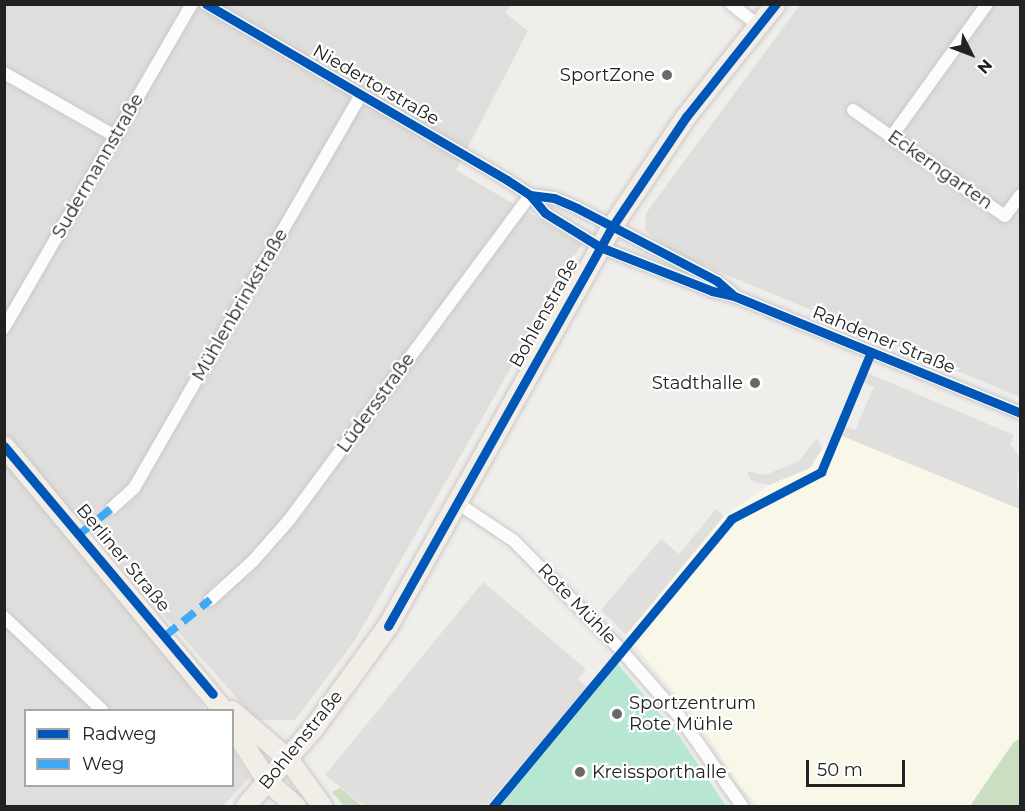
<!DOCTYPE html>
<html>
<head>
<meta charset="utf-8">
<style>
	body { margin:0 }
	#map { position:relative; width:1025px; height:811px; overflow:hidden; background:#f0eeeb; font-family:Montserrat,sans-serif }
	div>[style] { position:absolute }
	.residential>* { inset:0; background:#dfdedc }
	.education>* { inset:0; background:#f8f7e8 }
	.forest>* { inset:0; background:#cbdec1 }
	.pitch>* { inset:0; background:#b7e6d2 }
	.parking>* { inset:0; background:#e0dfde }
	.roads { filter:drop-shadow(0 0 2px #c9c8c7) drop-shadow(0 0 2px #c9c8c7) }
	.minor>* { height:12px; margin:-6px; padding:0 6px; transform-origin:6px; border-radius:6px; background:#fdfcfc }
	.primary>* { height:20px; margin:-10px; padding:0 10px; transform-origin:10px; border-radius:10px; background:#f3ede7 }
	.quiet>* { height:8px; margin-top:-4px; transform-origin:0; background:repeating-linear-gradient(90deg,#3fa9f5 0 15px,transparent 0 23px) }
	.cycleway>* { height:9px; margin:-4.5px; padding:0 4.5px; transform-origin:4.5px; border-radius:4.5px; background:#0057b8 }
	.dots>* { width:16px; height:16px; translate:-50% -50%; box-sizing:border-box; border:3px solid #fff; border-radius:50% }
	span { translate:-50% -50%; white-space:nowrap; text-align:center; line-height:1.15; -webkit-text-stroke:4.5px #fff; paint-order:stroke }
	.poi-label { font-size:18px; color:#222 }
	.right { translate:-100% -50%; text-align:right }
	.left { translate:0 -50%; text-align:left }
	.street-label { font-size:18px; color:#222 }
	.frame { position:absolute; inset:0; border:6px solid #222; pointer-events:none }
	.legend { position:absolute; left:24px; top:709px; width:210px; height:78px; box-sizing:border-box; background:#fff; border:2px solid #a7a7a7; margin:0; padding:8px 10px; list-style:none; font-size:18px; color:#222 }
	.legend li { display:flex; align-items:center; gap:12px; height:30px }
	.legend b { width:30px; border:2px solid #a7a7a7 }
	.north { position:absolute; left:941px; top:24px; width:60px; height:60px; -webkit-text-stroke:4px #fff; paint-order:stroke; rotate:132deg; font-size:16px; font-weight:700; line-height:24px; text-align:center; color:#222 }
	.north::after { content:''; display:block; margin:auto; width:21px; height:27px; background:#222; clip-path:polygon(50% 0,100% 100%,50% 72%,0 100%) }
	.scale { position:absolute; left:806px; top:760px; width:99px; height:27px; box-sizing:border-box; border:3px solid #222; border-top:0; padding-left:8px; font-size:18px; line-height:21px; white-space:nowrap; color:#222; -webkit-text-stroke:4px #fff; paint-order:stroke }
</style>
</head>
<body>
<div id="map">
	<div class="residential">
		<i style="clip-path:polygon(5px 5px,511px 5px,505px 13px,528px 31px,456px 170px,582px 244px,355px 640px,295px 720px,256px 720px,5px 435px)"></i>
		<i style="clip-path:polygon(800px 5px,1020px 5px,1020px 397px,667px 250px,645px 230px,646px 213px)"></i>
		<i style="clip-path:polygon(4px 462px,146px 621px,205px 710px,26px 710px,26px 786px,232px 786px,233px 751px,250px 777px,223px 806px,5px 806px)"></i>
	</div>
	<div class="education">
		<i style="clip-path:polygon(840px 435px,1020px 509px,1020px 738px,970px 806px,758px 806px,736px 781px,698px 720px,626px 635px,724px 516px,769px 485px,810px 468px,822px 449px)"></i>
	</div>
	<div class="forest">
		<i style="clip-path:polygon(1020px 738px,1020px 806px,970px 806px,1013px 743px)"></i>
		<i style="clip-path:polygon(340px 788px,362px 806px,344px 806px,332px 792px)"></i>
	</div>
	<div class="pitch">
		<i style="clip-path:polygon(615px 661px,679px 736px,726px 806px,495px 806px)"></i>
	</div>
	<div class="parking">
		<i style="clip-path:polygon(118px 5px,118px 4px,176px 5px,161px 33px,153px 28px,149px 34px,123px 20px,128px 10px)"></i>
		<i style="clip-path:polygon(865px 372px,1014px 435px,1010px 444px,1020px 458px,1017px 482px,1020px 509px,840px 435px,843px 426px,855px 430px,874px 387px,861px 381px)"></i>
		<i style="clip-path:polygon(817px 438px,822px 449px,810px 468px,769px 485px,751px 481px,747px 471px,765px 475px,799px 461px)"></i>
		<i style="clip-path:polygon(716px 509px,724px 516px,626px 635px,601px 610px,661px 539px,679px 554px)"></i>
		<i style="clip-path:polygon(483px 582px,586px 669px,578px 679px,588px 688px,486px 806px,364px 806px,325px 775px)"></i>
	</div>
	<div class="roads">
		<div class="minor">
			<i style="left:206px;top:4px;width:349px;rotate:30.3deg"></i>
			<i style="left:507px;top:180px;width:27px;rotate:33deg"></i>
			<i style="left:530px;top:195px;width:23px;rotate:50deg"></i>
			<i style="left:545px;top:213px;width:65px;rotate:31.7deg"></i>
			<i style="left:600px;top:247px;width:120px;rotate:21.4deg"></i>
			<i style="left:712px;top:291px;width:23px;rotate:13deg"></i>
			<i style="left:734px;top:296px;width:309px;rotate:22.2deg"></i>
			<i style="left:731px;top:4px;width:36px;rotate:38deg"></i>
			<i style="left:4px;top:73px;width:128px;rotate:29.6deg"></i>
			<i style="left:853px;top:110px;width:185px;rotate:34.9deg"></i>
			<i style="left:1005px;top:216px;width:26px;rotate:-54deg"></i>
			<i style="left:892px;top:136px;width:163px;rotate:-54.3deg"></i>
			<i style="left:530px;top:195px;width:24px;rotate:7deg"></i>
			<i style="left:554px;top:198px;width:25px;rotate:23deg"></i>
			<i style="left:577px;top:208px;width:158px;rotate:27.5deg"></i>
			<i style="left:717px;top:281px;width:19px;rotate:39deg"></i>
			<i style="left:4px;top:328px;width:375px;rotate:-59.9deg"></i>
			<i style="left:459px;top:504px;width:66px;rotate:33.9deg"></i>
			<i style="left:514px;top:541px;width:154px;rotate:45.5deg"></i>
			<i style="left:622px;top:651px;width:86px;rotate:48.8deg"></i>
			<i style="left:679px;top:716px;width:110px;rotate:55deg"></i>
			<i style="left:112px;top:508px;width:30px;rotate:-42deg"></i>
			<i style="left:134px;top:488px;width:452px;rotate:-60deg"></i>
			<i style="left:210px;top:600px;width:58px;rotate:-42.2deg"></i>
			<i style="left:253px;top:561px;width:55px;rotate:-48.7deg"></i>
			<i style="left:289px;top:520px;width:405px;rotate:-53.4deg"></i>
			<i style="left:4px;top:617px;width:135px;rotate:43.5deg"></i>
		</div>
		<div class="primary">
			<i style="left:4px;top:446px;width:343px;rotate:50.3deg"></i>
			<i style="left:232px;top:711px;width:74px;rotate:40.6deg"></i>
			<i style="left:288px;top:759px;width:58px;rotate:54.1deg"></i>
			<i style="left:232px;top:726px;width:67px;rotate:57.3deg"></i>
			<i style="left:268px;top:782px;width:37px;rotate:41deg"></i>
			<i style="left:246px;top:806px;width:103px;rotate:-48.9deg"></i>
			<i style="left:314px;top:728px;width:126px;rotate:-54deg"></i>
			<i style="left:388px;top:626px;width:458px;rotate:-60.7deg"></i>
			<i style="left:612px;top:227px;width:133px;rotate:-56.1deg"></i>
			<i style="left:686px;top:117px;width:144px;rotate:-51.5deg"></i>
		</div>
	</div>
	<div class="quiet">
		<i style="left:81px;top:533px;width:40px;rotate:-39deg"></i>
		<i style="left:165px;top:636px;width:58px;rotate:-38.7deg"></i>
	</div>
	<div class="cycleway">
		<i style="left:206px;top:4px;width:349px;rotate:30.3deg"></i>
		<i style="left:507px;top:180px;width:27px;rotate:33deg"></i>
		<i style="left:530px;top:195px;width:23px;rotate:50deg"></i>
		<i style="left:545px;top:213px;width:65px;rotate:31.7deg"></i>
		<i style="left:600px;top:247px;width:120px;rotate:21.4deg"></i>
		<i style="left:712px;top:291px;width:23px;rotate:13deg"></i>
		<i style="left:734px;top:296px;width:309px;rotate:22.2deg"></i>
		<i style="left:530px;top:195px;width:24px;rotate:7deg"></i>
		<i style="left:554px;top:198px;width:25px;rotate:23deg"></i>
		<i style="left:577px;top:208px;width:158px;rotate:27.5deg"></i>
		<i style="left:717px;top:281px;width:20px;rotate:41deg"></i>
		<i style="left:4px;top:446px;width:324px;rotate:49.9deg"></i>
		<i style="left:388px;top:626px;width:458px;rotate:-60.7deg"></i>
		<i style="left:612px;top:227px;width:133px;rotate:-56.1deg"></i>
		<i style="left:686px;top:117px;width:144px;rotate:-51.5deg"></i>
		<i style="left:493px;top:806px;width:373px;rotate:-50.3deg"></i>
		<i style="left:731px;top:519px;width:102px;rotate:-27.6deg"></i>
		<i style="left:821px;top:472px;width:130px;rotate:-67.4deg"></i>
	</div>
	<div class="dots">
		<i style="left:667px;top:75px;background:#6a6968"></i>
		<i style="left:755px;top:383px;background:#6a6968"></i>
		<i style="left:617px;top:714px;background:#6a6968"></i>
		<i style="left:580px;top:772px;background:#6a6968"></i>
	</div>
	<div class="poi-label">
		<span class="right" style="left:655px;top:75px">SportZone</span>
		<span class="right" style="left:743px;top:383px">Stadthalle</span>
		<span class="left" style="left:629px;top:714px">Sportzentrum<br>Rote Mühle</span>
		<span class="left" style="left:592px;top:772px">Kreissporthalle</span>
	</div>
	<div class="street-label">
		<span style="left:376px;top:85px;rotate:30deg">Niedertorstraße</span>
		<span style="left:98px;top:166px;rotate:-60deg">Sudermannstraße</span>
		<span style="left:940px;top:170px;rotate:35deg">Eckerngarten</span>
		<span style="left:240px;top:305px;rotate:-60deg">Mühlenbrinkstraße</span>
		<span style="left:544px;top:313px;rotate:-61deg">Bohlenstraße</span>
		<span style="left:884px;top:340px;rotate:22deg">Rahdener Straße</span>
		<span style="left:376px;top:403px;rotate:-54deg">Lüdersstraße</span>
		<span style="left:123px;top:558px;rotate:50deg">Berliner Straße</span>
		<span style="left:577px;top:604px;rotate:46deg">Rote Mühle</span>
		<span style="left:301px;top:740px;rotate:-51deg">Bohlenstraße</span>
	</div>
	<div class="frame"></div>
	<ul class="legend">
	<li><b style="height:8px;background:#0057b8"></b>Radweg</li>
	<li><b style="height:8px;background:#3fa9f5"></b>Weg</li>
	</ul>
	<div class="north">N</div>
	<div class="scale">50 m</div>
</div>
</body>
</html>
